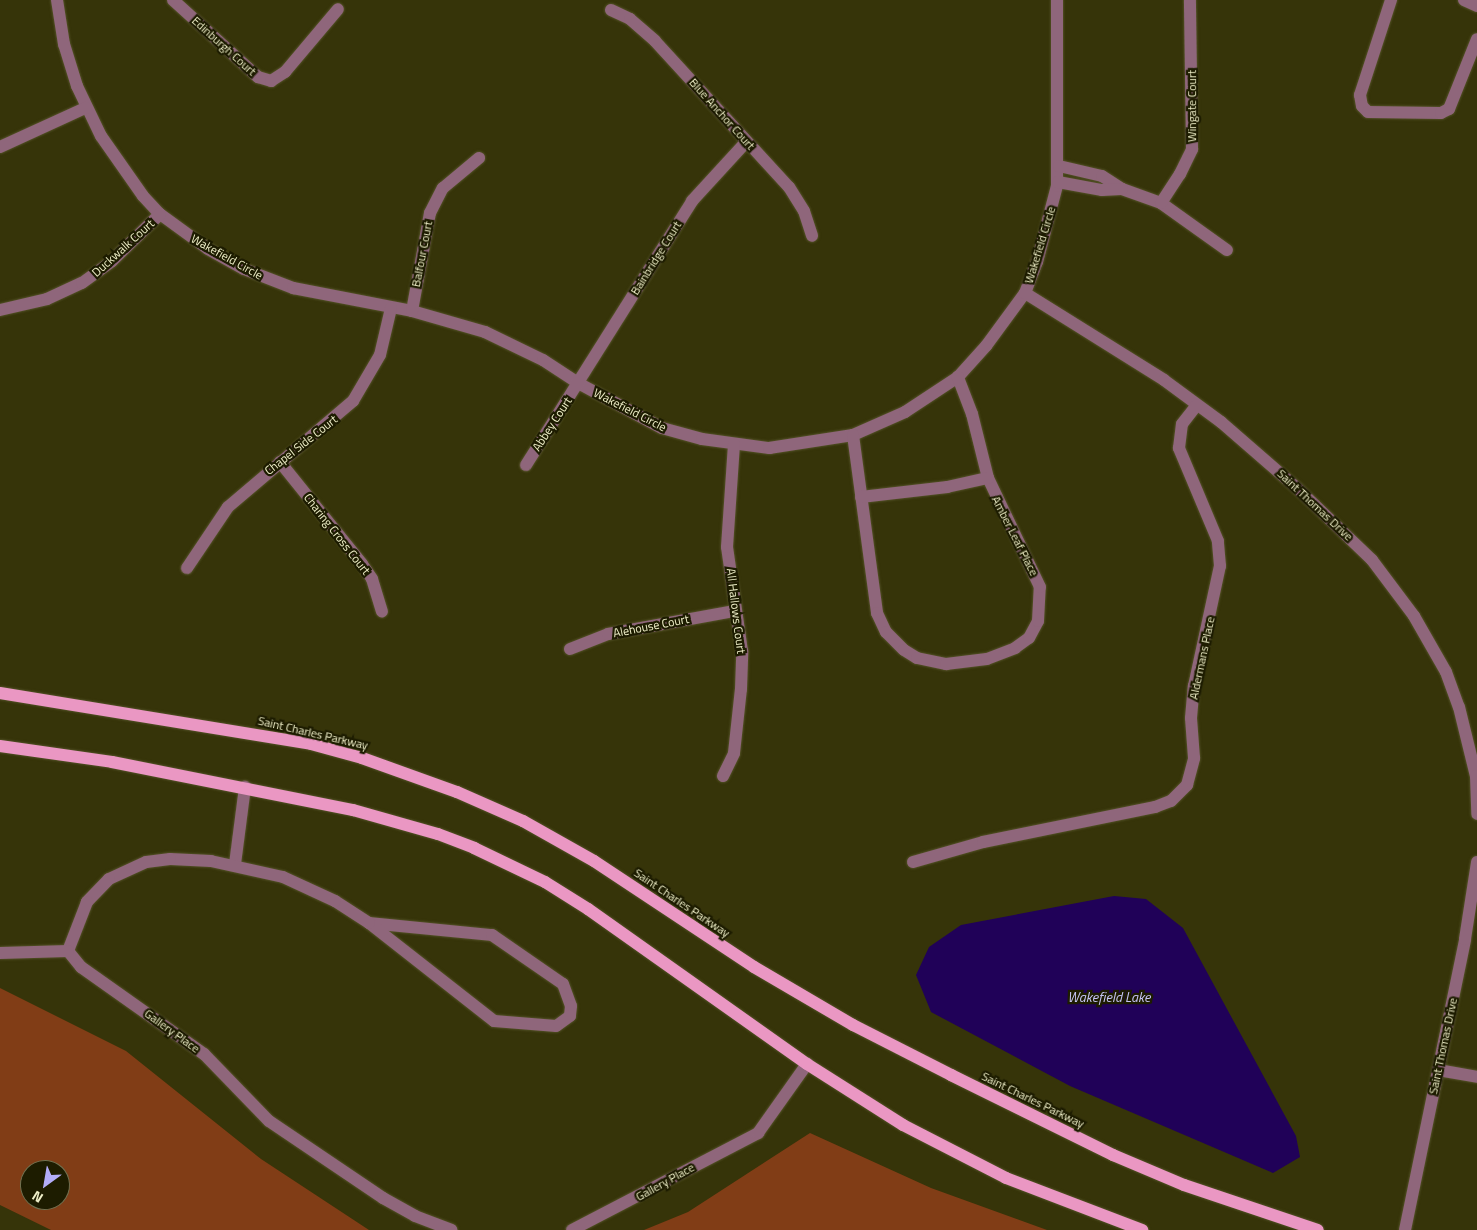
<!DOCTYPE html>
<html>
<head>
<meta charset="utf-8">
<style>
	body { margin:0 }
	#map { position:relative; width:1477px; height:1230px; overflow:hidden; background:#363409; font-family:"Titillium Web",sans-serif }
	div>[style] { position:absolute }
	.green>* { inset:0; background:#813d16 }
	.water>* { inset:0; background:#200158 }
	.roads { filter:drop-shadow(0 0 1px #545228) drop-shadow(0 0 1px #545228) }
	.minor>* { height:12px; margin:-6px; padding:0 6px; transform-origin:6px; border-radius:6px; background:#8f667b }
	.primary>* { height:12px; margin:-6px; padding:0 6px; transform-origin:6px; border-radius:6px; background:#ea97c3 }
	span { translate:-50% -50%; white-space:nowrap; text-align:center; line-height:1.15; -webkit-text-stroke:4.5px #1d1c00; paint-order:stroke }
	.street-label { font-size:12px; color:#f0f0c9 }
	.water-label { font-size:14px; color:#c6c4f3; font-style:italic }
	.north { position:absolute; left:20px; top:1160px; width:50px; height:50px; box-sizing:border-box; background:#1d1c00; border:1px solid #717150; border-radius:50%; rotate:212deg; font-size:14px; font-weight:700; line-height:20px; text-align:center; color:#f0f0c9 }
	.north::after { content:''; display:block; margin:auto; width:18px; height:22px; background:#b3adf9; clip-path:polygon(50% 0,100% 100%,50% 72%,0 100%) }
</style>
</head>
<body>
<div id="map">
	<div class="green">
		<i style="clip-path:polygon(evenodd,0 988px,126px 1051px,261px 1159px,369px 1230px,51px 1230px,0 1205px,0 988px,30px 1170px,60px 1170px,60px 1200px,30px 1200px,30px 1170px)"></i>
		<i style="clip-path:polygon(810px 1133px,931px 1188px,1047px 1230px,644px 1230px,688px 1212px)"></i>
	</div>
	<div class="water">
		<i style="clip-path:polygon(1114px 896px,1146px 899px,1183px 928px,1296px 1136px,1300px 1157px,1273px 1173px,1070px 1086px,931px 1012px,916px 975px,929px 947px,961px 925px)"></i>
	</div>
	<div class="roads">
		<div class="minor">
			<i style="left:57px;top:0;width:45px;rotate:81deg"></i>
			<i style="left:64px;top:44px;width:44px;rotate:72.8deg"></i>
			<i style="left:77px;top:86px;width:55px;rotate:64.4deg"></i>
			<i style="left:101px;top:136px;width:73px;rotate:55deg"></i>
			<i style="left:143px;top:196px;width:25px;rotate:47deg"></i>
			<i style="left:160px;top:214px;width:59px;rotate:36.1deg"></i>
			<i style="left:208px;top:249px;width:41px;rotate:29.1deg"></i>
			<i style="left:244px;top:269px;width:53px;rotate:21.2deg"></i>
			<i style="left:293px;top:288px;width:121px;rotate:10.9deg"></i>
			<i style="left:412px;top:311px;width:76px;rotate:16deg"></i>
			<i style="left:485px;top:332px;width:64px;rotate:25.8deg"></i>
			<i style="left:543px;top:360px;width:42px;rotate:33.3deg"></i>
			<i style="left:578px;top:383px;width:95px;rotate:28.2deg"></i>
			<i style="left:662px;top:428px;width:41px;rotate:15.4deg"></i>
			<i style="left:702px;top:439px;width:68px;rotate:7.7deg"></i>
			<i style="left:769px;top:448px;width:85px;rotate:-8.8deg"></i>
			<i style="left:853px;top:435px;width:57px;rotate:-23.9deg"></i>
			<i style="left:905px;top:412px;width:64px;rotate:-33.4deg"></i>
			<i style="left:958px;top:377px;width:42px;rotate:-47.9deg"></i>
			<i style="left:986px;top:346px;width:66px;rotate:-53.7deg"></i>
			<i style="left:1025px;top:293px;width:33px;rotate:-69deg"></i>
			<i style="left:1037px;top:262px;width:79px;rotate:-75.3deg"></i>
			<i style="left:1057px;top:186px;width:186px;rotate:-90deg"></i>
			<i style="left:173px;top:0;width:115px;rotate:42.2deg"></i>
			<i style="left:258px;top:77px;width:14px;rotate:17deg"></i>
			<i style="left:271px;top:81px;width:17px;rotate:-33deg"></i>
			<i style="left:285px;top:72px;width:82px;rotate:-49.9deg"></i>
			<i style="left:1391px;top:0;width:100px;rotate:108.1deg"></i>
			<i style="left:1360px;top:95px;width:11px;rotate:80deg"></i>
			<i style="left:1362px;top:106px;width:8px;rotate:45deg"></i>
			<i style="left:1368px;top:112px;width:73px;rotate:0.8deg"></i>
			<i style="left:1441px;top:113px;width:9px;rotate:-27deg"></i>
			<i style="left:1449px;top:109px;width:75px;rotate:-68.2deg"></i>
			<i style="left:1464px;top:0;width:14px;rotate:25deg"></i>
			<i style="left:611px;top:10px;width:21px;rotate:25deg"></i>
			<i style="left:630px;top:19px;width:33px;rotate:41deg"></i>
			<i style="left:655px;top:41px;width:198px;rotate:47.5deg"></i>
			<i style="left:789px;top:187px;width:28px;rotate:58deg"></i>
			<i style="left:804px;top:211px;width:26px;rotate:72deg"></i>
			<i style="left:0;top:147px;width:94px;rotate:-24.6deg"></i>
			<i style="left:1059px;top:166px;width:44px;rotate:13.1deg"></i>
			<i style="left:1102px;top:176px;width:24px;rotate:33deg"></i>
			<i style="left:1122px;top:189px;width:41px;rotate:19.7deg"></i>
			<i style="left:1161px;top:203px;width:81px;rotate:35.5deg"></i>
			<i style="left:1058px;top:182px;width:45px;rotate:10.3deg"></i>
			<i style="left:1102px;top:190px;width:20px;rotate:-3deg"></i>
			<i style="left:1161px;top:203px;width:35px;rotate:-57deg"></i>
			<i style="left:1180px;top:174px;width:28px;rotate:-64deg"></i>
			<i style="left:1192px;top:149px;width:149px;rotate:-90.8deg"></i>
			<i style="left:1025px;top:293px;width:164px;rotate:32deg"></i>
			<i style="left:1164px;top:380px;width:71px;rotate:36.4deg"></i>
			<i style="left:1221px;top:422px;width:101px;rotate:41deg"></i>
			<i style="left:1297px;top:488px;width:104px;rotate:43.8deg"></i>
			<i style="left:1372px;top:560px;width:70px;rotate:53.1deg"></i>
			<i style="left:1414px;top:616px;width:64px;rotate:60.3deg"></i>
			<i style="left:1446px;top:672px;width:37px;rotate:70deg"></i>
			<i style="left:1459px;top:707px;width:71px;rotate:76.2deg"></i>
			<i style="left:1476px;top:776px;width:38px;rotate:88deg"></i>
			<i style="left:0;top:310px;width:48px;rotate:-13.2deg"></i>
			<i style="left:47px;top:299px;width:38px;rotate:-25deg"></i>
			<i style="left:82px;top:283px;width:37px;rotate:-36deg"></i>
			<i style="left:112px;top:261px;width:67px;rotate:-44.4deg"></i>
			<i style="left:412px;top:311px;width:100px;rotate:-79.6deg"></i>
			<i style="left:430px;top:213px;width:28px;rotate:-63deg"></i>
			<i style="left:443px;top:188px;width:47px;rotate:-39.8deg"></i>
			<i style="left:853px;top:435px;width:180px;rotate:82.3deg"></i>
			<i style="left:877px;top:613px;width:21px;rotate:65deg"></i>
			<i style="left:886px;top:632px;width:25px;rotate:45deg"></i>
			<i style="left:904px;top:650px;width:15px;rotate:32deg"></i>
			<i style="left:917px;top:658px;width:30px;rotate:12deg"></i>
			<i style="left:946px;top:664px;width:41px;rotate:-7deg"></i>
			<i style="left:987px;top:659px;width:30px;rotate:-21deg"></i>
			<i style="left:1015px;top:648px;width:17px;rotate:-36deg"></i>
			<i style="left:1029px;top:638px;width:19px;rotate:-62deg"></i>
			<i style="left:1038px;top:621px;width:34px;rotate:-87deg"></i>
			<i style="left:1040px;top:587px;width:121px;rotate:-115.5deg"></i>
			<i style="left:988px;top:478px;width:66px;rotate:-104deg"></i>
			<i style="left:972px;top:414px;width:40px;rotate:-111deg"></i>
			<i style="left:280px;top:462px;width:131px;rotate:51.2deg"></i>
			<i style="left:362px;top:564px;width:18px;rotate:56deg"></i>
			<i style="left:372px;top:579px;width:34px;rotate:73deg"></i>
			<i style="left:526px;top:465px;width:312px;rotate:-57.8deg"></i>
			<i style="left:692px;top:201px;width:80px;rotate:-47.5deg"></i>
			<i style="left:861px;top:497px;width:87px;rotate:-6.6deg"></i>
			<i style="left:947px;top:487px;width:42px;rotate:-12.4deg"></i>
			<i style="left:187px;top:568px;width:73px;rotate:-56.1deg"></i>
			<i style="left:228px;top:507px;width:164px;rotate:-40.3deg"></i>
			<i style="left:353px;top:401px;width:53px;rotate:-59.6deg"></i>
			<i style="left:380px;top:355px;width:48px;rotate:-76.8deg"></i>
			<i style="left:570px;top:649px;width:41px;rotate:-21.5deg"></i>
			<i style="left:608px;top:634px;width:129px;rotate:-10.3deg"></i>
			<i style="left:723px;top:776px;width:25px;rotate:-64deg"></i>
			<i style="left:734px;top:753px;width:64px;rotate:-83.8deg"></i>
			<i style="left:741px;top:689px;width:38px;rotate:-88deg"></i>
			<i style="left:742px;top:651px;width:105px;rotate:-98.2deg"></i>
			<i style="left:727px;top:547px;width:103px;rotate:-86.1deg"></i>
			<i style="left:913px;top:862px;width:73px;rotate:-15.9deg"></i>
			<i style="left:983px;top:842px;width:176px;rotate:-11.5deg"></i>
			<i style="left:1155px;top:807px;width:17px;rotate:-21deg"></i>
			<i style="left:1171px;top:801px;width:23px;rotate:-45deg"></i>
			<i style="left:1187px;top:785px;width:28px;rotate:-75deg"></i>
			<i style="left:1194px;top:758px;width:40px;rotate:-94.3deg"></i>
			<i style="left:1191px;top:718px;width:32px;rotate:-85deg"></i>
			<i style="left:1194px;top:686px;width:123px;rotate:-77.8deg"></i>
			<i style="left:1220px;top:566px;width:25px;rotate:-95deg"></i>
			<i style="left:1218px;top:541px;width:101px;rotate:-112.8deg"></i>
			<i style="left:1179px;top:448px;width:24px;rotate:-83deg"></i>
			<i style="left:1182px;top:424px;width:24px;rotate:-52deg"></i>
			<i style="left:235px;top:864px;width:78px;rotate:-82.6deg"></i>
			<i style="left:369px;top:923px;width:124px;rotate:5.6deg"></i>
			<i style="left:492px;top:935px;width:86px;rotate:34.6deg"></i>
			<i style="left:563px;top:984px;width:23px;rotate:70deg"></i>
			<i style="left:571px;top:1006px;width:10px;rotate:96deg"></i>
			<i style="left:570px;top:1016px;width:17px;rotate:144deg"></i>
			<i style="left:556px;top:1026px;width:62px;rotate:-175.4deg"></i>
			<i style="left:494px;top:1021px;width:159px;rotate:-141.9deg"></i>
			<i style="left:369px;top:923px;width:40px;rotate:-147.1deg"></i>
			<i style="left:335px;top:901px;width:57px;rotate:-155.2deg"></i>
			<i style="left:283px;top:877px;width:74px;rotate:-167.5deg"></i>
			<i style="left:211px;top:861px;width:41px;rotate:-177.2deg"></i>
			<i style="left:170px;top:859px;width:24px;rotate:173deg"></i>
			<i style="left:146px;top:862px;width:41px;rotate:155.3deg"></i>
			<i style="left:109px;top:879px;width:32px;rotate:134deg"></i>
			<i style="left:87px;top:902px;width:53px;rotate:111.2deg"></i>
			<i style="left:68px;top:951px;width:21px;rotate:51deg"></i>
			<i style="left:81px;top:967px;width:151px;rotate:35.3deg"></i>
			<i style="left:204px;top:1054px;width:93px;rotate:45.9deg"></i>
			<i style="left:269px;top:1121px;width:138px;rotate:34deg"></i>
			<i style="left:383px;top:1198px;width:37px;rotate:29deg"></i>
			<i style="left:415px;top:1216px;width:39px;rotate:21deg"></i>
			<i style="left:0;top:953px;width:68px;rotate:-1.7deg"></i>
			<i style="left:1438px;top:1070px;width:40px;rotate:10deg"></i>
			<i style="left:572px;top:1230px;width:210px;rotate:-27.5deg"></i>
			<i style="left:758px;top:1133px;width:85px;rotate:-54.6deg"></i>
			<i style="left:1405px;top:1230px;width:297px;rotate:-78.3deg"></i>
			<i style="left:1465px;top:939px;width:78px;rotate:-81.1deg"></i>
		</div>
		<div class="primary">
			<i style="left:0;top:693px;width:315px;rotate:9.3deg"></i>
			<i style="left:311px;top:744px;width:53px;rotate:15.4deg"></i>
			<i style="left:362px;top:758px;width:101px;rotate:19.7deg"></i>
			<i style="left:457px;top:792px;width:72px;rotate:23.7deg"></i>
			<i style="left:523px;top:821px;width:81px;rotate:29.4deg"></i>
			<i style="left:594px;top:861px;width:192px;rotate:33.5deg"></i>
			<i style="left:754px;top:967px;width:115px;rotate:30.4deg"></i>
			<i style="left:853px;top:1025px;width:110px;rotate:27deg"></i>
			<i style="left:951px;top:1075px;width:181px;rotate:26.3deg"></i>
			<i style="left:1113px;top:1155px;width:77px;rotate:22.9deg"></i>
			<i style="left:1184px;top:1185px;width:141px;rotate:18.6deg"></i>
			<i style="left:0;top:746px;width:113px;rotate:8.1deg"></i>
			<i style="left:112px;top:762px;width:246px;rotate:11.3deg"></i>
			<i style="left:353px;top:810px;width:88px;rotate:15.8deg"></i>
			<i style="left:438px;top:834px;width:39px;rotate:21deg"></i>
			<i style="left:474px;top:848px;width:79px;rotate:25.6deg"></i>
			<i style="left:545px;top:882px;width:51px;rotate:32.1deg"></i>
			<i style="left:588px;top:909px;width:268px;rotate:35.3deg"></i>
			<i style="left:807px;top:1064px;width:114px;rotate:32.4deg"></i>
			<i style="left:903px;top:1125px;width:116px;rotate:27.2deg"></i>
			<i style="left:1006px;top:1178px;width:146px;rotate:20.9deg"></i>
		</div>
	</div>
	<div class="street-label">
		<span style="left:224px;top:46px;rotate:42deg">Edinburgh Court</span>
		<span style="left:1192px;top:106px;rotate:-90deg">Wingate Court</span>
		<span style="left:722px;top:114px;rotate:48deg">Blue Anchor Court</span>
		<span style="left:1040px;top:245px;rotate:-73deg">Wakefield Circle</span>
		<span style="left:123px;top:248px;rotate:-42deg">Duckwalk Court</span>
		<span style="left:422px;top:254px;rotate:-79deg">Balfour Court</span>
		<span style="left:227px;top:257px;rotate:29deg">Wakefield Circle</span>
		<span style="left:656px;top:258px;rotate:-58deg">Bainbridge Court</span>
		<span style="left:630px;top:410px;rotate:27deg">Wakefield Circle</span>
		<span style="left:552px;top:424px;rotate:-57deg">Abbey Court</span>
		<span style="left:301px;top:445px;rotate:-38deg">Chapel Side Court</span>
		<span style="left:1315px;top:505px;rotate:43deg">Saint Thomas Drive</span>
		<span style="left:337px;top:534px;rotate:52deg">Charing Cross Court</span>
		<span style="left:1015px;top:536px;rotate:63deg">Amber Leaf Place</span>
		<span style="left:736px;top:611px;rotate:83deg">All Hallows Court</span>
		<span style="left:651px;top:626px;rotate:-11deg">Alehouse Court</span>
		<span style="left:1202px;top:658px;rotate:-78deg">Aldermans Place</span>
		<span style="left:313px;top:733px;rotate:13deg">Saint Charles Parkway</span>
		<span style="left:682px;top:903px;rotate:34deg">Saint Charles Parkway</span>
		<span style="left:172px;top:1031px;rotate:36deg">Gallery Place</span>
		<span style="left:1443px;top:1046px;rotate:-78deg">Saint Thomas Drive</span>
		<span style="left:1033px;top:1100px;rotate:26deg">Saint Charles Parkway</span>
		<span style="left:665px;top:1182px;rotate:-29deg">Gallery Place</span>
	</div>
	<div class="water-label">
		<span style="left:1109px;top:997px">Wakefield Lake</span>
	</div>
	<div class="north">N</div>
</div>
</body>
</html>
